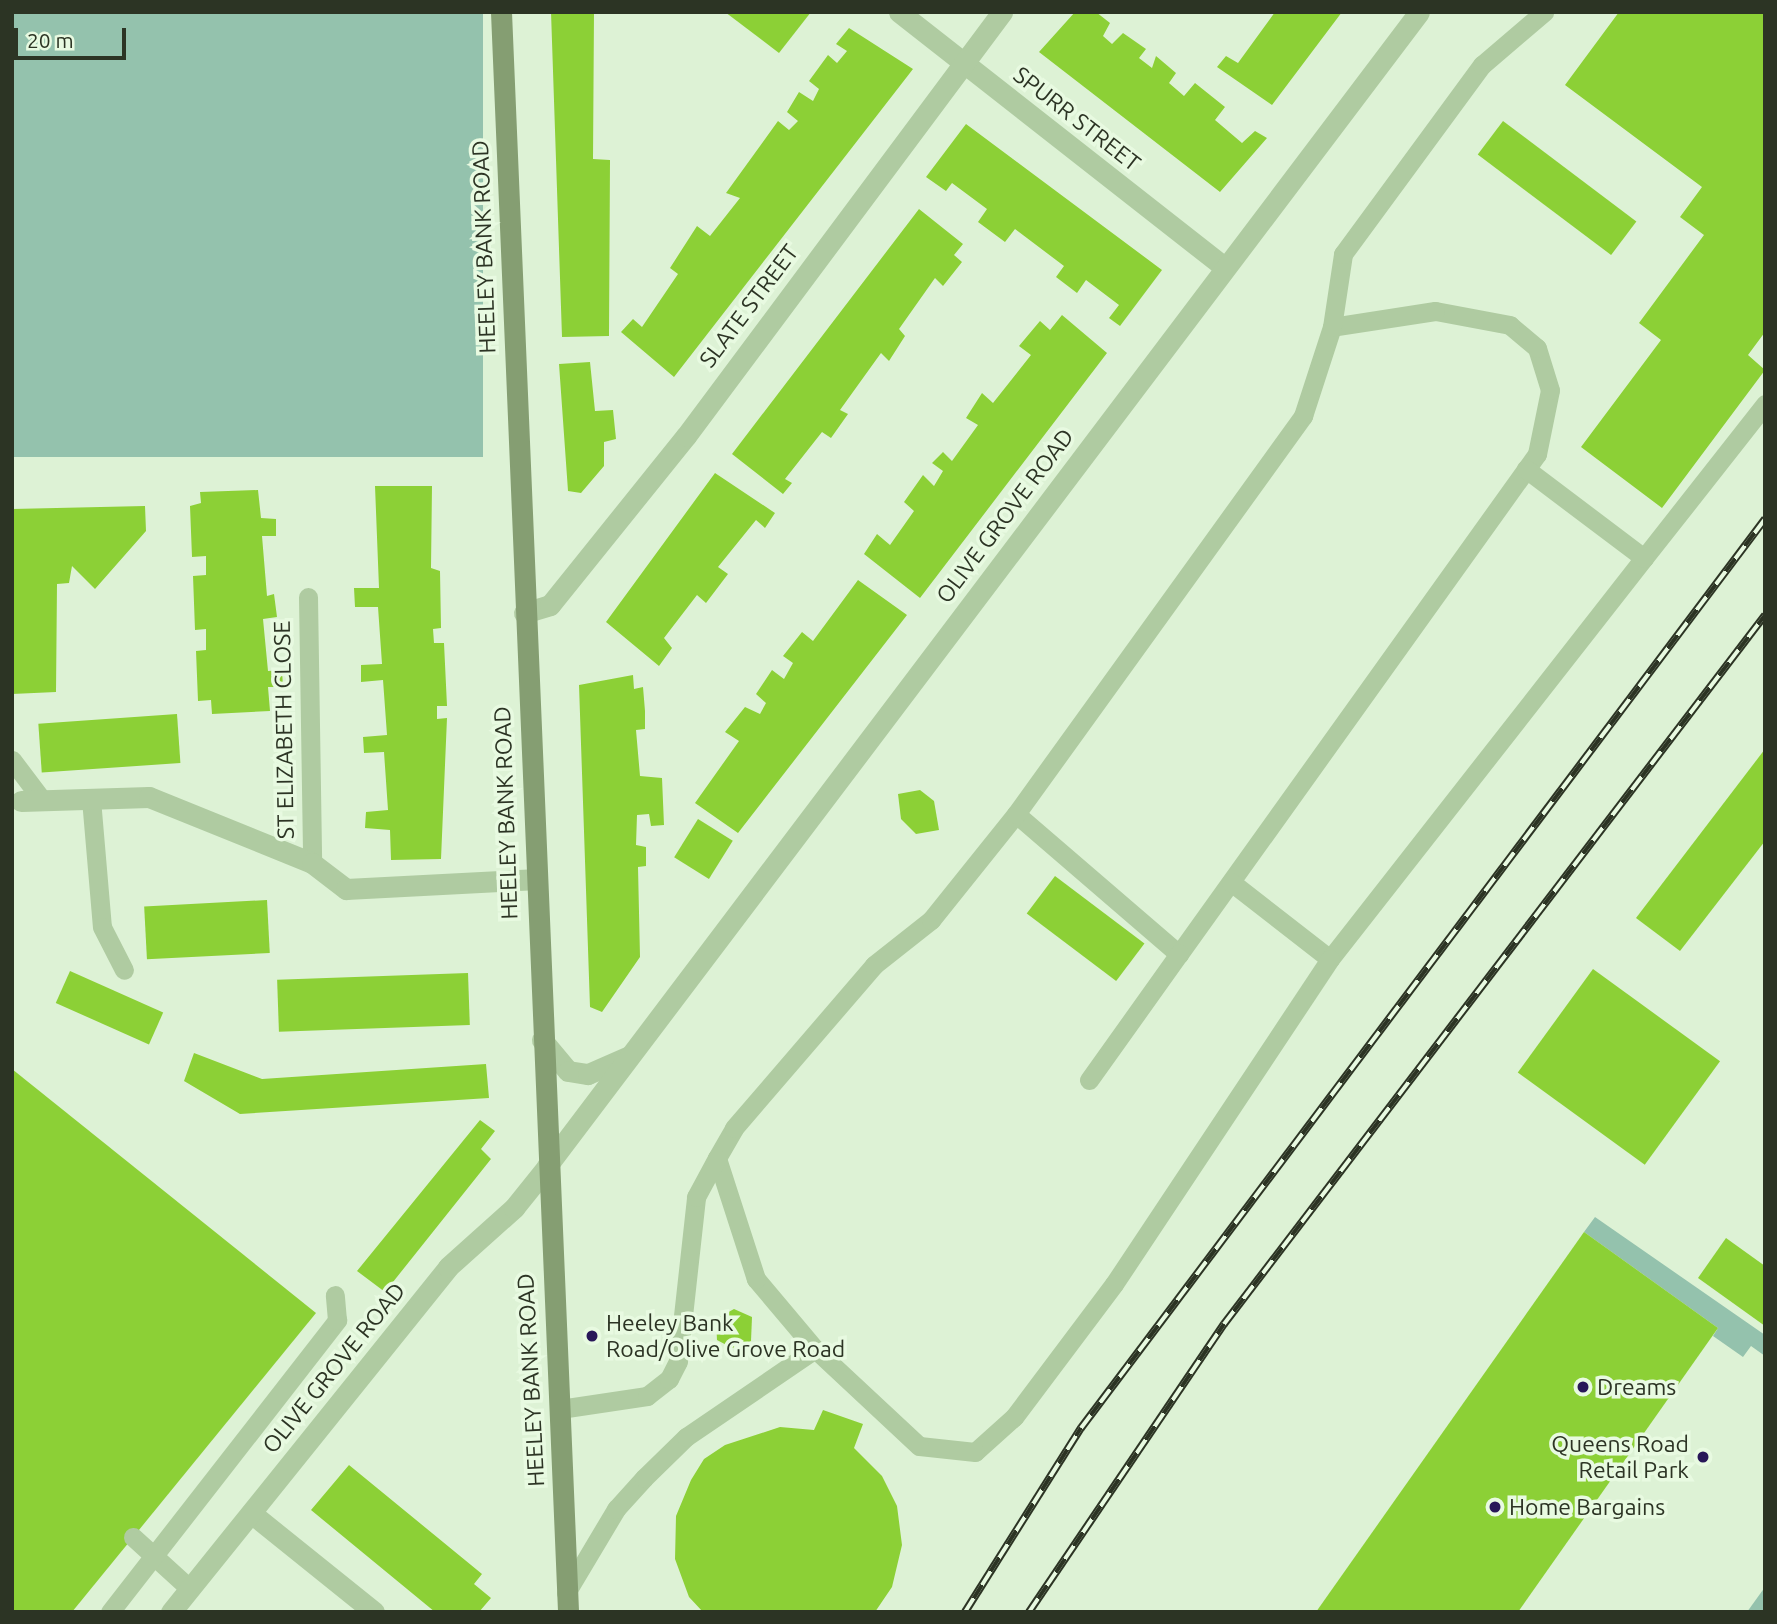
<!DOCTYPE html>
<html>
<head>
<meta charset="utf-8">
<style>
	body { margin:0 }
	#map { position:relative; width:1777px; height:1624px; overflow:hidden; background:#ddf2d5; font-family:Ubuntu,sans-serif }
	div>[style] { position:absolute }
	.green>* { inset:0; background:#94c2ad; transform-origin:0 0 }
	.building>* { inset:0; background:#8cd036; transform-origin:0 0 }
	.lane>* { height:19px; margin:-9.5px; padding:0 9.5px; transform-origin:9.5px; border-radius:9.5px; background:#afcba1 }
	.street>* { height:21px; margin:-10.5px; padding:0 10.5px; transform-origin:10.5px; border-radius:10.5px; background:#afcba1 }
	.secondary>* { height:21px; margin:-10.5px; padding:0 10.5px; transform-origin:10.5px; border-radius:10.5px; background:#859e72 }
	.rail>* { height:8px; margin-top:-4px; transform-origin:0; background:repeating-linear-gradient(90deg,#e8fae1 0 16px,#2c3424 0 32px); box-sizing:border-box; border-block:2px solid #2c3424 }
	.dots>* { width:19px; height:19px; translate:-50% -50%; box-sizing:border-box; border:4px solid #e8fae1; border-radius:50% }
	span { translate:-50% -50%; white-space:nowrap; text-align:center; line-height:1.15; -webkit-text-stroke:7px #e8fae1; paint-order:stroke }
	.street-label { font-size:23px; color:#2c3424 }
	.poi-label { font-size:23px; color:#2c3424 }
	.left { translate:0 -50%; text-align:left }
	.right { translate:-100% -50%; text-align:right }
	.frame { position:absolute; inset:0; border:14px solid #2c3424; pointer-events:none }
	.scale { position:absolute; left:14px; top:28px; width:112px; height:32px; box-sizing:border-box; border:4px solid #2c3424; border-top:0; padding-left:9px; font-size:21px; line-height:24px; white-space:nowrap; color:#2c3424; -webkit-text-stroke:5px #e8fae1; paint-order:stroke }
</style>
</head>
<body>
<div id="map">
	<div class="green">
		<i style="left:12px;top:12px;width:471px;height:445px"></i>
		<i style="clip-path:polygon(1595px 1217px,1765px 1335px,1765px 1356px,1751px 1346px,1743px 1357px,1713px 1336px,1718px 1328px,1584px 1232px)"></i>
		<i style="clip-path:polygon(1765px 1587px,1765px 1612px,1747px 1612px)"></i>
	</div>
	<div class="building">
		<i style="clip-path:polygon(551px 12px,594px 12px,593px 159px,610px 160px,609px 336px,562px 337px)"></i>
		<i style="clip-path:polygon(725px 12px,811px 12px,779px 53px)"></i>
		<i style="clip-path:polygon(1075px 12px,1096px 12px,1110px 23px,1103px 36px,1112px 44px,1123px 33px,1146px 49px,1139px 58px,1152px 68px,1156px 56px,1176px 73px,1169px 83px,1184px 96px,1195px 83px,1225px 107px,1215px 120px,1242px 143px,1255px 131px,1267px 138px,1220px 192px,1039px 52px)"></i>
		<i style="clip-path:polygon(1275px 12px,1342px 12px,1272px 105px,1217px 67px,1226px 56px,1238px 63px)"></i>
		<i style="clip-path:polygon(1619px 12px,1765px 12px,1765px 332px,1748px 355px,1765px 370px,1662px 508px,1581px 447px,1661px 340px,1639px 323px,1704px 235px,1680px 217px,1702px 187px,1565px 85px)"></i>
		<i style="clip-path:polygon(849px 28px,913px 69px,674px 377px,621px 332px,633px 319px,642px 327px,678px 274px,670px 268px,697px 226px,710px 236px,740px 198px,726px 193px,778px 121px,789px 130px,798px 121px,787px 112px,799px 92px,813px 101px,819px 89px,809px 81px,828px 55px,837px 63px,847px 51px,836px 44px)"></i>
		<i style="left:1503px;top:121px;width:167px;height:42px;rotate:37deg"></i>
		<i style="clip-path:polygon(966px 124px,1162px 270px,1120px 326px,1109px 318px,1119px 305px,1086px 280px,1077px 293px,1056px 277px,1064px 266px,1015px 229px,1005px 242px,978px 222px,987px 209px,952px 183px,946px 191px,926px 177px)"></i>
		<i style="clip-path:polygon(919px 209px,963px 244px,954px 255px,962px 262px,943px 286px,935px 278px,899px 329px,905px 336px,889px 361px,881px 353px,840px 410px,848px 414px,831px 438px,822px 432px,785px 479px,792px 483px,783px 494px,732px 454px)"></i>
		<i style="clip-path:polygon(1062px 315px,1107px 353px,920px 598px,864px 554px,877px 534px,890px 545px,914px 511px,904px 502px,923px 475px,934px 486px,943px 471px,932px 463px,943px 452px,952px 461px,978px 425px,966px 418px,982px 393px,993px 403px,1031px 355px,1019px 346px,1040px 321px,1050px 330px)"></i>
		<i style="clip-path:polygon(590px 362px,595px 411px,613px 410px,616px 439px,604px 442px,604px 466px,581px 493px,568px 491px,559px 364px)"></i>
		<i style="clip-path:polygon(715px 473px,775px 513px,765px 528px,756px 520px,718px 567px,728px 574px,706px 603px,697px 595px,664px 638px,672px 648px,659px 666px,606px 622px)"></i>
		<i style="clip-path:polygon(375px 486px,432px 486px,431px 568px,440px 571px,441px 628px,433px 629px,434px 643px,444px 643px,447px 706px,437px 706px,437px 719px,447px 718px,441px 859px,391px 860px,390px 830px,365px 828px,366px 812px,388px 810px,384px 752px,364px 753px,363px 737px,387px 735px,383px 680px,361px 682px,361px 665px,382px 664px,378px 607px,355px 607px,354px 588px,379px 588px)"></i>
		<i style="clip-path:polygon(258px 490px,261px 518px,276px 519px,276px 536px,262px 536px,267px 596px,274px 594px,277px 617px,263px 619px,268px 671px,282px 670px,283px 687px,268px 687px,270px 711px,212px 714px,211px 700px,198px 701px,196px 651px,206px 650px,206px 629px,195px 630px,193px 576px,206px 575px,206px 556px,192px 557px,190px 506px,201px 503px,200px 492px)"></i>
		<i style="clip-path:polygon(145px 506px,146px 531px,95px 589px,72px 566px,69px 583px,57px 584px,56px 692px,12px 694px,12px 509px)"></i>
		<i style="clip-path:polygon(858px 580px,907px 615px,738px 833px,695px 803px,739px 741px,725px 732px,745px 707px,760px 714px,766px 703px,756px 694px,772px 670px,784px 679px,793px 663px,783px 656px,802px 632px,813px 641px)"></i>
		<i style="clip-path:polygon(633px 675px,634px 689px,643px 687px,645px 711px,645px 729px,636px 730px,640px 776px,662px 778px,664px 825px,651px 826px,649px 814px,637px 815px,636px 845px,646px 847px,646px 866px,638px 867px,640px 957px,602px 1012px,590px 1007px,579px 685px)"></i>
		<i style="left:177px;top:714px;width:49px;height:139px;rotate:86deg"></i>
		<i style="clip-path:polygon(1765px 749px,1765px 841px,1680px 951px,1636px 918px)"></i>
		<i style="clip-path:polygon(920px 790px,934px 801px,939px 830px,916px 834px,901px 819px,898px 794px)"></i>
		<i style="left:698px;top:819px;width:41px;height:45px;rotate:32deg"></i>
		<i style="left:1055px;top:876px;width:112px;height:47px;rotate:37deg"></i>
		<i style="left:267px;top:900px;width:53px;height:123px;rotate:87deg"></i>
		<i style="left:1593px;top:969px;width:157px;height:128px;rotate:36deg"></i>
		<i style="left:70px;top:971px;width:102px;height:35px;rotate:24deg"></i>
		<i style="left:468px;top:973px;width:52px;height:191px;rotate:88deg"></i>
		<i style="clip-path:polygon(194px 1053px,262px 1079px,486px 1064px,489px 1098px,240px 1114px,184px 1081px)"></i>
		<i style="clip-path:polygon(12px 1069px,316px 1313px,72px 1612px,12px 1612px)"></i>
		<i style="clip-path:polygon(480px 1120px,495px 1131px,481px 1149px,491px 1159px,385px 1292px,357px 1271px)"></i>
		<i style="clip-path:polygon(1584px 1232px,1718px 1328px,1518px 1612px,1316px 1612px)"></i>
		<i style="clip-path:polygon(1726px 1238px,1765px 1266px,1765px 1326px,1698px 1278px)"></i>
		<i style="clip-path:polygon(734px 1309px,752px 1317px,751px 1341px,732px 1348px,717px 1340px,716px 1319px)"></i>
		<i style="clip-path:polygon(823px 1410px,863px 1424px,854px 1448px,882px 1476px,897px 1506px,902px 1545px,892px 1587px,875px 1612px,703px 1612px,689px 1597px,675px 1559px,676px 1516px,691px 1480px,704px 1459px,725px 1445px,780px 1427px,814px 1430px)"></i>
		<i style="clip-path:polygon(349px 1465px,482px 1574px,474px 1584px,491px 1598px,479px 1612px,435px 1612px,311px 1510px)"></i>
	</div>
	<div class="lane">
		<i style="left:1644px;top:558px;width:196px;rotate:-51.8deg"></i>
		<i style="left:308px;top:597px;width:266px;rotate:89.1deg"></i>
		<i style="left:12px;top:760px;width:51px;rotate:52.9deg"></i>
		<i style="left:91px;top:799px;width:128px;rotate:85.1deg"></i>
		<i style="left:102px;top:927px;width:48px;rotate:62.9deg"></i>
		<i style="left:1016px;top:814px;width:215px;rotate:40.7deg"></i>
		<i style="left:1179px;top:954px;width:615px;rotate:-54.4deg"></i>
		<i style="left:1537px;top:454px;width:65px;rotate:-78.5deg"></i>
		<i style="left:1550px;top:390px;width:44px;rotate:-107.2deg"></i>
		<i style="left:1537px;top:348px;width:35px;rotate:-140deg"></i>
		<i style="left:1510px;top:325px;width:76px;rotate:-169.4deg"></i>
		<i style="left:1435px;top:311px;width:104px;rotate:171.2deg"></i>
		<i style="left:1231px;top:882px;width:125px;rotate:37.9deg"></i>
		<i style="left:1330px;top:959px;width:509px;rotate:-51.94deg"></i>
		<i style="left:1644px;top:558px;width:148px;rotate:-143deg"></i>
		<i style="left:1330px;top:959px;width:390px;rotate:123.6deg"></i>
		<i style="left:1114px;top:1284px;width:166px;rotate:126.9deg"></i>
		<i style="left:1014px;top:1417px;width:52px;rotate:138.1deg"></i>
		<i style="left:975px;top:1452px;width:56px;rotate:-173.9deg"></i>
		<i style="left:919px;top:1446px;width:142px;rotate:-137deg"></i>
		<i style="left:815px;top:1349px;width:92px;rotate:-130.1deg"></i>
		<i style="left:756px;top:1279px;width:127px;rotate:-107.9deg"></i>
		<i style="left:717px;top:1158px;width:34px;rotate:-60deg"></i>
		<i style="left:734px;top:1128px;width:215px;rotate:-49.3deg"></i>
		<i style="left:874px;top:965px;width:73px;rotate:-38.3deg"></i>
		<i style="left:931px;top:920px;width:136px;rotate:-51.3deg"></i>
		<i style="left:1016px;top:814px;width:491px;rotate:-54.2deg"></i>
		<i style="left:1303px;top:416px;width:94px;rotate:-72deg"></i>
		<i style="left:1332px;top:327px;width:74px;rotate:-81.4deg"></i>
		<i style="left:1343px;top:254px;width:235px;rotate:-53.7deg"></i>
		<i style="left:1482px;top:65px;width:82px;rotate:-40.5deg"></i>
		<i style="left:1089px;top:1080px;width:155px;rotate:-54.5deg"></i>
		<i style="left:560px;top:1409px;width:88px;rotate:-8.5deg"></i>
		<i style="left:647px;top:1396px;width:28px;rotate:-38deg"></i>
		<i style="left:669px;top:1379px;width:20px;rotate:-63deg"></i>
		<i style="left:678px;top:1361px;width:165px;rotate:-83.7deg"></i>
		<i style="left:696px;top:1197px;width:44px;rotate:-61.7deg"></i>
		<i style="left:133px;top:1537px;width:76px;rotate:42.3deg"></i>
		<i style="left:566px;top:1593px;width:98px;rotate:-59.2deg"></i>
		<i style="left:616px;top:1509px;width:42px;rotate:-47.9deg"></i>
		<i style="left:644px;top:1478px;width:59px;rotate:-44.3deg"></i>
		<i style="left:686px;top:1437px;width:156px;rotate:-34.3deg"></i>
		<i style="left:110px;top:1612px;width:370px;rotate:-52.1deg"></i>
		<i style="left:337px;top:1320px;width:25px;rotate:-95deg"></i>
	</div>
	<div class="street">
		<i style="left:899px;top:12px;width:413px;rotate:38.1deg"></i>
		<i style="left:524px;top:613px;width:27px;rotate:-17deg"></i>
		<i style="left:550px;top:605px;width:217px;rotate:-51.2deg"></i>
		<i style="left:686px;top:436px;width:529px;rotate:-53.3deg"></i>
		<i style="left:21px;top:801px;width:128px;rotate:-1.8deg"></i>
		<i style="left:149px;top:797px;width:176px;rotate:22deg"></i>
		<i style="left:312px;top:863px;width:43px;rotate:37.4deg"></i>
		<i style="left:346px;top:889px;width:188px;rotate:-3deg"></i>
		<i style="left:542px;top:1040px;width:40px;rotate:50deg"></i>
		<i style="left:568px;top:1071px;width:20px;rotate:9deg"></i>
		<i style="left:588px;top:1074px;width:43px;rotate:-23.6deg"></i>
		<i style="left:547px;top:1166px;width:1446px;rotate:-52.92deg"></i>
		<i style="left:251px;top:1513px;width:158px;rotate:38.8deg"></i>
		<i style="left:171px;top:1612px;width:442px;rotate:-51.2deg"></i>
		<i style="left:448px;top:1267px;width:89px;rotate:-41.8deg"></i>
		<i style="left:514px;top:1208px;width:53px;rotate:-51.2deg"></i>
	</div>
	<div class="secondary">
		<i style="left:501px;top:12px;width:1601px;rotate:87.6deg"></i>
	</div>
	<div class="rail">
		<i style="left:965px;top:1612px;width:218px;rotate:-57.8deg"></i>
		<i style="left:1081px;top:1428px;width:1138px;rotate:-53.04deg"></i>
		<i style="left:1029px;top:1612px;width:348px;rotate:-55.9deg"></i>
		<i style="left:1224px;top:1324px;width:892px;rotate:-52.65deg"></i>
	</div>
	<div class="dots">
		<i style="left:592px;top:1336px;background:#281758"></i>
		<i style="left:1583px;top:1387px;background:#281758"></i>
		<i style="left:1703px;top:1457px;background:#281758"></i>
		<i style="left:1495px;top:1507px;background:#281758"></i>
	</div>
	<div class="street-label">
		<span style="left:1077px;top:119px;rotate:38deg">SPURR STREET</span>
		<span style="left:484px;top:247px;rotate:-92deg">HEELEY BANK ROAD</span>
		<span style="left:749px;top:306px;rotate:-53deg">SLATE STREET</span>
		<span style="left:1005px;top:516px;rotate:-53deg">OLIVE GROVE ROAD</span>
		<span style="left:284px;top:730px;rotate:-91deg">ST ELIZABETH CLOSE</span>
		<span style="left:506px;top:813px;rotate:-92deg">HEELEY BANK ROAD</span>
		<span style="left:334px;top:1368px;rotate:-51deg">OLIVE GROVE ROAD</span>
		<span style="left:531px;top:1380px;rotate:-93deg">HEELEY BANK ROAD</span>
	</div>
	<div class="poi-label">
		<span class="left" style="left:606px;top:1336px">Heeley Bank<br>Road/Olive Grove Road</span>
		<span class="left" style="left:1597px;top:1387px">Dreams</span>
		<span class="right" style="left:1689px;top:1457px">Queens Road<br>Retail Park</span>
		<span class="left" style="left:1509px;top:1507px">Home Bargains</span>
	</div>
	<div class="frame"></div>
	<div class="scale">20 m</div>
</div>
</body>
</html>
